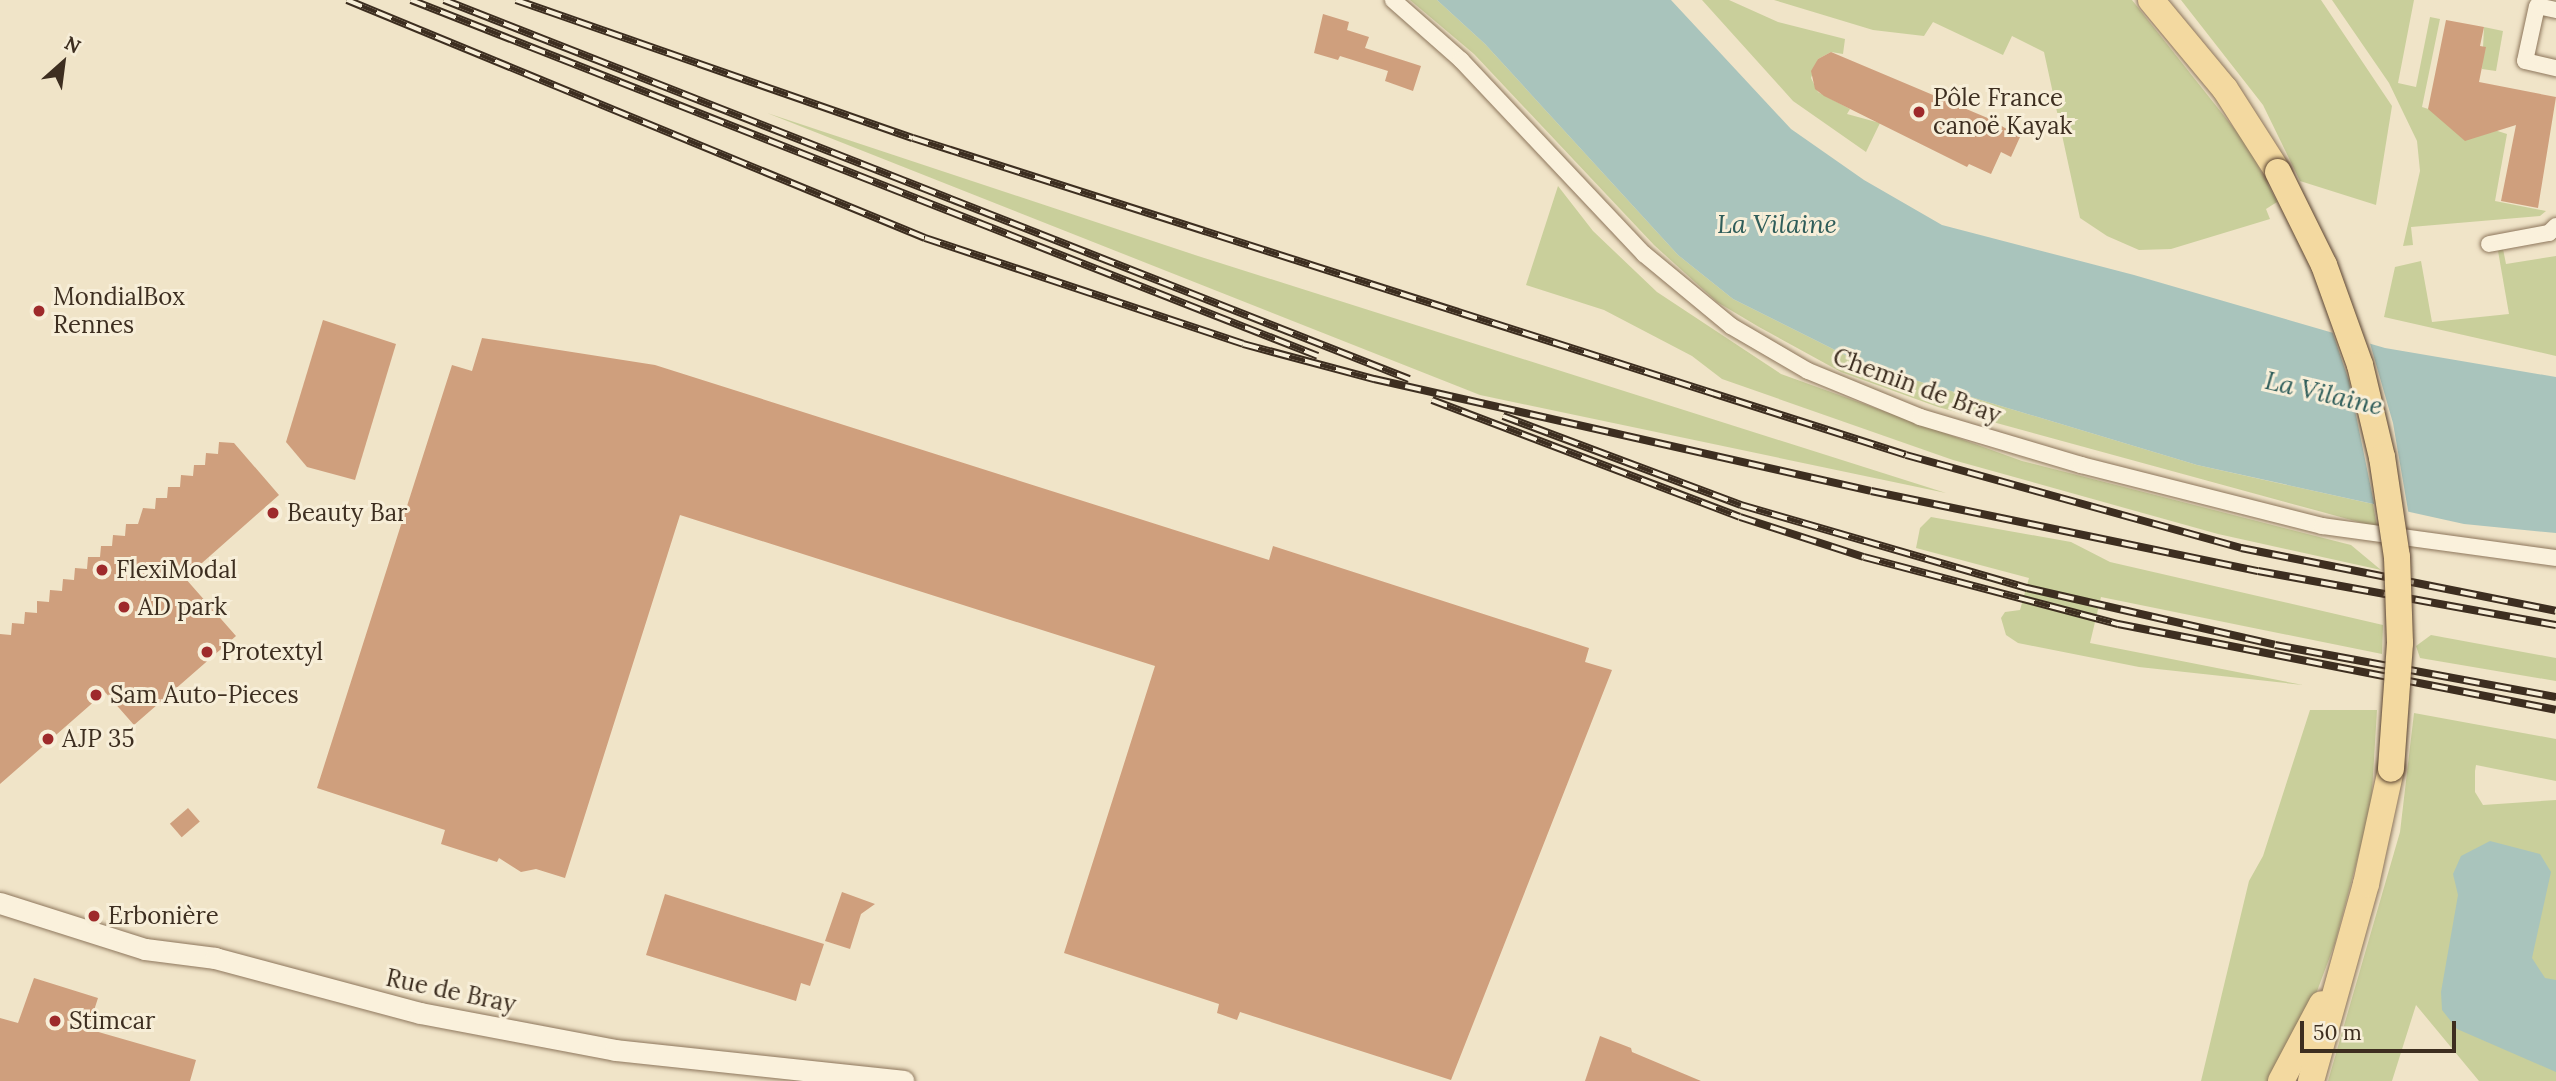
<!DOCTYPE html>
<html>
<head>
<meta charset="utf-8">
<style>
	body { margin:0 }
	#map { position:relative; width:2556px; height:1081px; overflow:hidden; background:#f0e4c8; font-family:Lora,serif }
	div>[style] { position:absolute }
	.green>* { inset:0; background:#c9cf9b }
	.water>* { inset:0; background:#a9c4bc }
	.pier>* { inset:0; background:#f0e4c8 }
	.building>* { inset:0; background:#cf9f7d; transform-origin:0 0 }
	.roads { filter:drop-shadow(0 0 2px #8d765c) drop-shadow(0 0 2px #8d765c) }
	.minor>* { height:16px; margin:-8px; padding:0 8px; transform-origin:8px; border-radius:8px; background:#faf1dc }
	.tertiary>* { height:21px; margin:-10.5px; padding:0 10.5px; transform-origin:10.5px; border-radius:10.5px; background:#faf1dc }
	.primary>* { height:26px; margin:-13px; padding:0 13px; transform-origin:13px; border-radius:13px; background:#f3d9a0 }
	.rail>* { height:8px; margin-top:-4px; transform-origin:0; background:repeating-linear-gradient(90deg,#f7eed8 0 16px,#3d2e20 0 32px); box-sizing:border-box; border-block:2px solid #3d2e20 }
	.bridges { filter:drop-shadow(0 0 2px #5b4430) drop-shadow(0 0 2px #5b4430) }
	.primary-bridge>* { height:26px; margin:-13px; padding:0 13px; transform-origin:13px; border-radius:13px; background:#f3d9a0 }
	.dots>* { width:19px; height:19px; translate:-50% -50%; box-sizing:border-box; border:4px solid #f7eed8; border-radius:50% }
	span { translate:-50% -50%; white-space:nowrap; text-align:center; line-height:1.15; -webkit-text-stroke:6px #f7eed8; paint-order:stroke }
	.poi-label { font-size:24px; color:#3d2e20 }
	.left { translate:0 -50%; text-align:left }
	.street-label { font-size:24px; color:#3d2e20 }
	.water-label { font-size:26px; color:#2f5d5a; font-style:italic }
	.north { position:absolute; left:28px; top:28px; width:70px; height:70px; -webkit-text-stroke:5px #f7eed8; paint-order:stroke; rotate:28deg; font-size:19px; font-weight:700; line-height:28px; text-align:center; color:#3d2e20 }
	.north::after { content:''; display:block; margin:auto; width:24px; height:32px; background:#3d2e20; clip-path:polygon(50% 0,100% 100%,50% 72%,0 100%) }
	.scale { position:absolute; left:2300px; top:1021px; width:156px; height:32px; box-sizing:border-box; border:4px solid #3d2e20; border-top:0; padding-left:9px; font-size:21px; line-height:24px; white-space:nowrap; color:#3d2e20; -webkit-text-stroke:5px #f7eed8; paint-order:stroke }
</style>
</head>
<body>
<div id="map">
	<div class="green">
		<i style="clip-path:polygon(1410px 0,1437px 0,1485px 44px,1678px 255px,1733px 299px,1865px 365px,2197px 465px,2373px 504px,2377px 527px,1938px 407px,1841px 372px,1759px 327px,1717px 302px,1654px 245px,1474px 54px)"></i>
		<i style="clip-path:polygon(1702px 0,1729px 0,1778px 22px,1845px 39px,1843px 54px,1831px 52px,1818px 59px,1811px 78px,1818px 92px,1850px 109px,1847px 114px,1880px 123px,1866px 152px,1793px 101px)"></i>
		<i style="clip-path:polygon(1774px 0,2132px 0,2248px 146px,2277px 202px,2266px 209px,2270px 219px,2171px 249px,2139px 250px,2107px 236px,2080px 218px,2044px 52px,2012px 36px,2003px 55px,1933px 22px,1924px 36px,1873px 30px)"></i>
		<i style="clip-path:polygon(2181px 0,2321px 0,2392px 106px,2376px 205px,2300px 181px,2263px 105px)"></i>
		<i style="clip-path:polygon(2332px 0,2414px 0,2398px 83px,2416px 87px,2430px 17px,2440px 19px,2422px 107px,2507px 134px,2495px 201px,2546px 211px,2540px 216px,2411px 227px,2413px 245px,2403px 246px,2420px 171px,2417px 141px,2389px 83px)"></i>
		<i style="clip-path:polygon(2484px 27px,2503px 31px,2496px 71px,2482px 69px)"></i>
		<i style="clip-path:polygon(767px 113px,1198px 256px,1946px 493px,1480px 395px)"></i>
		<i style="clip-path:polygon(1558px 186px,1593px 231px,1657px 292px,1781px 374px,2022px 461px,2351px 545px,2381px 570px,2218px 534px,1953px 460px,1722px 379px,1692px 356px,1604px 310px,1526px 285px)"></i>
		<i style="clip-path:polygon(2503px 249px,2506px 264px,2556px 256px,2556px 356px,2384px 317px,2395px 267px,2421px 261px,2432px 322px,2509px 314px,2498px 251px)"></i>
		<i style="clip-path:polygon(1931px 517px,2071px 542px,2110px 562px,2383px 625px,2382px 654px,2101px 597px,2090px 643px,2303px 685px,2139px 667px,2018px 643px,2006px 635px,2001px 618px,2005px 612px,2020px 610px,2029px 578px,1916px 548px,1920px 528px)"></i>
		<i style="clip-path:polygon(2431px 635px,2556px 658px,2556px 681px,2420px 658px,2416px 646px)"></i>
		<i style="clip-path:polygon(2310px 710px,2377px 710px,2371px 808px,2335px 943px,2313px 1002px,2271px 1081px,2201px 1081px,2249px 881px,2263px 856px)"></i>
		<i style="clip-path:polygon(2414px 713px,2556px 739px,2556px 781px,2476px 765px,2475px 771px,2475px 792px,2483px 805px,2556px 800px,2556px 1081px,2479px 1081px,2416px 1005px,2392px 1081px,2328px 1081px,2400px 832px)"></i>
	</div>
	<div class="water">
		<i style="clip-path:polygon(1437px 0,1671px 0,1791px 129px,1864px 180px,1942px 225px,2134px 275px,2385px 348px,2556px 377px,2556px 533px,2464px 524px,2197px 465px,1865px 365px,1733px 299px,1678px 255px,1485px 44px)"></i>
		<i style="clip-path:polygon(2490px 841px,2540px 854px,2551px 872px,2532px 958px,2545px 978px,2556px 980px,2556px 1072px,2457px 1029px,2442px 1010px,2441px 992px,2458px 895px,2453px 874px,2461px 856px)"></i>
	</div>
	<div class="pier">
		<i style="clip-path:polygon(2331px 328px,2369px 340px,2393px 423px,2409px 516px,2375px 508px,2349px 381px)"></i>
	</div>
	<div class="building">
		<i style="clip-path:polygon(1323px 14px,1349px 22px,1347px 30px,1369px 37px,1365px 48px,1421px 66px,1413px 91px,1385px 81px,1388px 71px,1340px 56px,1338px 60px,1314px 53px)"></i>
		<i style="clip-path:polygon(2446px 20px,2484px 27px,2480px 46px,2486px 47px,2479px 82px,2556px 97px,2538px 208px,2501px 201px,2516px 125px,2465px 141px,2428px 109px)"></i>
		<i style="clip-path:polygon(1831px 52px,1990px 119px,2020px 137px,2011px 157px,2001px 152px,1991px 174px,1969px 164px,1967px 167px,1824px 96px,1815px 89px,1811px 71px,1818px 59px)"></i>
		<i style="clip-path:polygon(323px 320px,396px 344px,355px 480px,307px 467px,286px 442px)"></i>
		<i style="clip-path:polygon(482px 338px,655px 365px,1269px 560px,1273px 546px,1589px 648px,1585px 662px,1612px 670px,1451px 1080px,1240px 1012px,1237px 1020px,1217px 1013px,1219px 1004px,1064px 953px,1155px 666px,680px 515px,565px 878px,536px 869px,521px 872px,499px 858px,497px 862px,441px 844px,445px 830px,317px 788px,452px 365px,472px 371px)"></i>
		<i style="clip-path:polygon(219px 442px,234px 443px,279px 495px,185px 578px,236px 636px,134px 725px,105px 692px,0 784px,0 634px,11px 635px,12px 623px,24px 624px,25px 612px,37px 613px,37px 601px,49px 602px,50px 590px,62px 591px,63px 579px,74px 580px,75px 568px,87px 569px,88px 557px,100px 557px,101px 546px,112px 546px,113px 535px,125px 536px,126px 524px,138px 524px,143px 508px,155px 509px,156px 498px,167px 498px,168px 487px,180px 487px,181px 475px,193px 476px,194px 465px,205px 465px,206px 453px,218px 454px)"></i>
		<i style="left:188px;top:808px;width:18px;height:24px;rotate:49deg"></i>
		<i style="clip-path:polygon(842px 892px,875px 904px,861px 914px,850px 949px,825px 941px)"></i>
		<i style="clip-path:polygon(665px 894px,824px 944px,810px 986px,801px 983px,796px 1001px,646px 955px)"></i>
		<i style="clip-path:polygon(34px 978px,98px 998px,88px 1029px,196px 1060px,190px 1081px,0 1081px,0 1018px,18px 1023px)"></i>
		<i style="clip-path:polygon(1600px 1036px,1631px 1048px,1632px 1052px,1701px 1081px,1585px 1081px)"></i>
	</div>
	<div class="roads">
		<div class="minor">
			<i style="left:1393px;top:0;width:91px;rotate:41.4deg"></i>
			<i style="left:1461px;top:60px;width:267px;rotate:46.7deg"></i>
			<i style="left:1644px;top:254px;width:113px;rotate:39.6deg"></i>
			<i style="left:1731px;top:326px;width:89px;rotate:30.3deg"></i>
			<i style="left:1808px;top:371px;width:121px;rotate:22.3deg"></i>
			<i style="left:1920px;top:417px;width:168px;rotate:16.6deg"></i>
			<i style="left:2081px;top:465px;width:249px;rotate:14.2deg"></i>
			<i style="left:2322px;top:526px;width:236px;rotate:7.8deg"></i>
			<i style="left:2556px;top:10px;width:19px;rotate:-168deg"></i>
			<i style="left:2537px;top:6px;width:56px;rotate:102.3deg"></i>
			<i style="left:2525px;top:61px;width:32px;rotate:13deg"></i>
			<i style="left:2489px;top:244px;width:61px;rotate:-10.4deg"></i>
			<i style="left:2549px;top:233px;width:10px;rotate:-45deg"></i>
		</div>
		<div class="tertiary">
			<i style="left:0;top:903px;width:152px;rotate:17.6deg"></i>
			<i style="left:145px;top:949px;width:71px;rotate:7.3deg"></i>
			<i style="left:215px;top:958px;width:212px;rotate:15deg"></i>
			<i style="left:420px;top:1013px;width:198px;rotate:10.7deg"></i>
			<i style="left:615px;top:1050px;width:290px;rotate:6.1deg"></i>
		</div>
		<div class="primary">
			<i style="left:2151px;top:0;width:116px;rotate:50.3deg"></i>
			<i style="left:2225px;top:89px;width:98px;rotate:57.4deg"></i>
			<i style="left:2281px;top:1081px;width:87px;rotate:-62deg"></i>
			<i style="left:2311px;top:1081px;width:205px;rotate:-74.4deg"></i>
			<i style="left:2366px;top:884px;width:118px;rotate:-77.7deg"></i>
		</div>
	</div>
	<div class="rail">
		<i style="left:347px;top:0;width:625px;rotate:22.38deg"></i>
		<i style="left:925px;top:238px;width:335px;rotate:18.4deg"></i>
		<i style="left:1243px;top:344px;width:136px;rotate:15deg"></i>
		<i style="left:1374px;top:379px;width:509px;rotate:12.7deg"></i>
		<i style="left:1871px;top:491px;width:395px;rotate:11.7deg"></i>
		<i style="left:2258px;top:571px;width:303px;rotate:10.3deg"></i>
		<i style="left:411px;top:0;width:974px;rotate:21.43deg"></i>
		<i style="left:444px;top:0;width:1037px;rotate:21.44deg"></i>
		<i style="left:516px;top:0;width:420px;rotate:19.2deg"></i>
		<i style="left:913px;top:138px;width:1042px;rotate:17.7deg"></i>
		<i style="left:1906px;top:455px;width:348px;rotate:15.5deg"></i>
		<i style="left:2241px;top:548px;width:321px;rotate:11.3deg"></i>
		<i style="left:1432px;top:400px;width:329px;rotate:20.8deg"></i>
		<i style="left:1740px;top:517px;width:130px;rotate:17.9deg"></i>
		<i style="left:1864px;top:557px;width:263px;rotate:14.8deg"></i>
		<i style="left:2118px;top:624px;width:446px;rotate:11.1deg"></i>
		<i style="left:1503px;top:416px;width:254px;rotate:20.5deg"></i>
		<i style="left:1741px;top:505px;width:298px;rotate:16.2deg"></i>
		<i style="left:2027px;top:588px;width:254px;rotate:12.9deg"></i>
		<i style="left:2275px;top:645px;width:286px;rotate:10.5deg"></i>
	</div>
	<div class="bridges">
		<div class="primary-bridge">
			<i style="left:2278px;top:172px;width:104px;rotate:63.7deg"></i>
			<i style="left:2324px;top:265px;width:106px;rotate:70.2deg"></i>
			<i style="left:2360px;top:365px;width:95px;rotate:76.6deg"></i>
			<i style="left:2382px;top:457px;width:101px;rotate:81.5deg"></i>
			<i style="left:2397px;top:557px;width:86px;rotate:88deg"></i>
			<i style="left:2400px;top:643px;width:126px;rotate:94.1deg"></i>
		</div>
	</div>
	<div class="dots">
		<i style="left:1919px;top:112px;background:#9e2a2b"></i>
		<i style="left:39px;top:311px;background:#9e2a2b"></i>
		<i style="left:273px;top:513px;background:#9e2a2b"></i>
		<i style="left:102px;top:570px;background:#9e2a2b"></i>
		<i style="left:124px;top:607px;background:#9e2a2b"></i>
		<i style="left:207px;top:652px;background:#9e2a2b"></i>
		<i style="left:96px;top:695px;background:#9e2a2b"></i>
		<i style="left:48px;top:739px;background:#9e2a2b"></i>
		<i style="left:94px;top:916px;background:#9e2a2b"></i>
		<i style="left:55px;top:1021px;background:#9e2a2b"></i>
	</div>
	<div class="poi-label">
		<span class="left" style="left:1933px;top:112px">Pôle France<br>canoë Kayak</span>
		<span class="left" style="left:53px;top:311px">MondialBox<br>Rennes</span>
		<span class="left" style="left:287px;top:513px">Beauty Bar</span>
		<span class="left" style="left:116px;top:570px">FlexiModal</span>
		<span class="left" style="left:138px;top:607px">AD park</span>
		<span class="left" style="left:221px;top:652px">Protextyl</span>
		<span class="left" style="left:110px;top:695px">Sam Auto-Pieces</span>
		<span class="left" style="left:62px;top:739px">AJP 35</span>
		<span class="left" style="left:108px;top:916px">Erbonière</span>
		<span class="left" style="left:69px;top:1021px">Stimcar</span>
	</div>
	<div class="street-label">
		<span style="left:1917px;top:386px;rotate:20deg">Chemin de Bray</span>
		<span style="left:451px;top:991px;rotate:12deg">Rue de Bray</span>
	</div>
	<div class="water-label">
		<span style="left:1777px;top:224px">La Vilaine</span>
		<span style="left:2324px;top:393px;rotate:13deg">La Vilaine</span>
	</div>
	<div class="north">N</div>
	<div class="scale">50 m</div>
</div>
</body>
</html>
